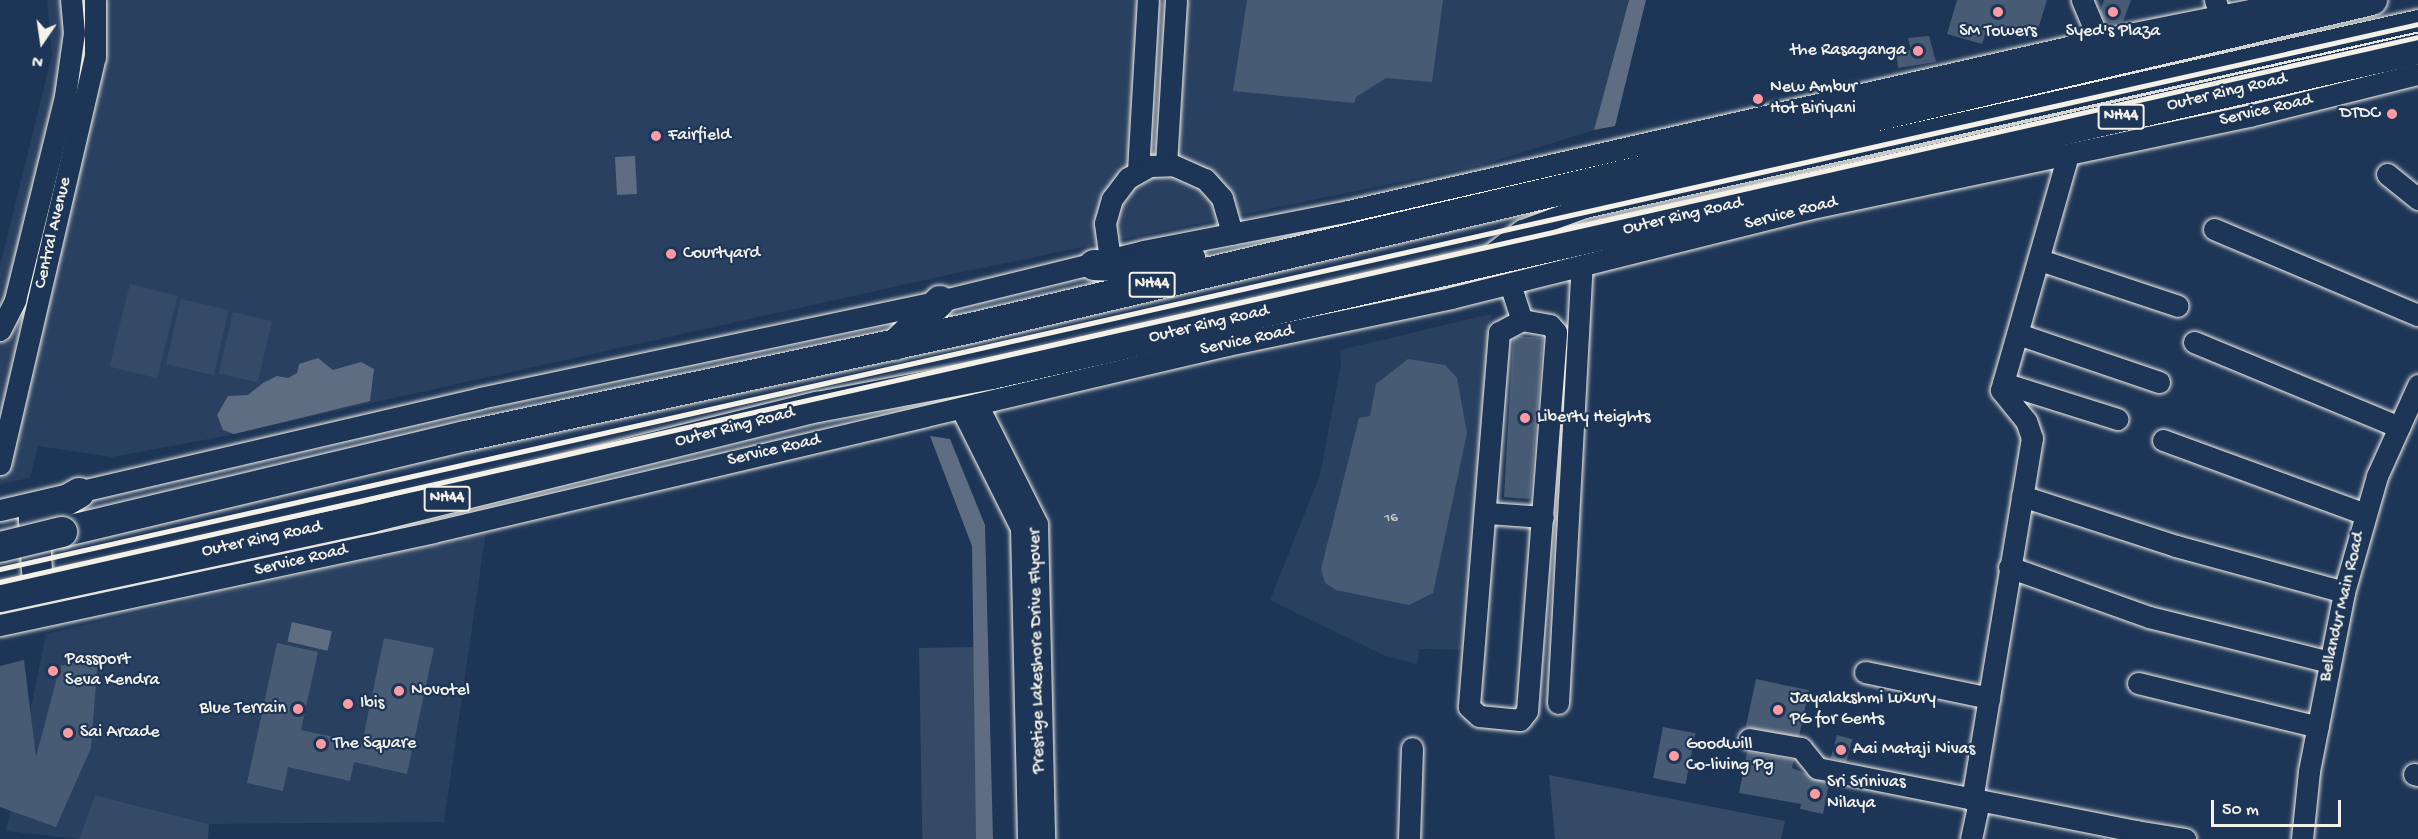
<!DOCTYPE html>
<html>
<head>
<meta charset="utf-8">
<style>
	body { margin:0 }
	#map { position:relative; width:2418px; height:839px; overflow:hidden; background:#1d3557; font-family:"Gochi Hand",sans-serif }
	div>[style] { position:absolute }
	.built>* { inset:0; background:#2a4060 }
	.green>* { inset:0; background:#354a67; transform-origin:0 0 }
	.water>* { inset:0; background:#5e6d82; transform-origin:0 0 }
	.building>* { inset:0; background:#485b74; transform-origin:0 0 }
	.roads { filter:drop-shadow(0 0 2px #f4f1e8) drop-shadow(0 0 2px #f4f1e8) }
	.minor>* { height:21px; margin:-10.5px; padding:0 10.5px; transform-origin:10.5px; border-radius:10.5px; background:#1d3557 }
	.highway>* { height:30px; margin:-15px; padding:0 15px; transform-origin:15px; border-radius:15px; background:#1d3557 }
	.rail>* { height:4.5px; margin:-2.25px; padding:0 2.25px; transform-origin:2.25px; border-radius:2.25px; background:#f4f1e8 }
	.bridges { filter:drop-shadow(0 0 2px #f4f1e8) drop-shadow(0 0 2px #f4f1e8) }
	.highway-bridge>* { height:30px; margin:-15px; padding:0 15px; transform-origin:15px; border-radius:15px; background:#1d3557 }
	.dots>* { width:16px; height:16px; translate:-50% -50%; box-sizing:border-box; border:3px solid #1d3557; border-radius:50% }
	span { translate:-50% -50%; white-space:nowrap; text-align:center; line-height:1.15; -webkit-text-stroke:4.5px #1d3557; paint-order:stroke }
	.number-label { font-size:15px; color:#c9cccb }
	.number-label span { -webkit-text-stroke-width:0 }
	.shield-label span { padding:2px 4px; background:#1d3557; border:2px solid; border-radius:4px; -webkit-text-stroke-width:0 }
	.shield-label { font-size:16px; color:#f4f1e8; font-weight:700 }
	.poi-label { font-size:18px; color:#f4f1e8 }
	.right { translate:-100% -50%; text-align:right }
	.left { translate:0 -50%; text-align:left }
	.street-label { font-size:18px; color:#f4f1e8 }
	.north { position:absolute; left:12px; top:12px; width:60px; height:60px; -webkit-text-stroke:4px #1d3557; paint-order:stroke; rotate:193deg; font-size:16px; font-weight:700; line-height:24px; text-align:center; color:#f4f1e8 }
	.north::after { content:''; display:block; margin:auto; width:21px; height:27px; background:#f4f1e8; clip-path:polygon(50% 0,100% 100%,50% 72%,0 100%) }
	.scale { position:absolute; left:2211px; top:800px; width:130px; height:27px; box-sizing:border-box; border:3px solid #f4f1e8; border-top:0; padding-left:8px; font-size:18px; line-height:21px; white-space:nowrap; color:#f4f1e8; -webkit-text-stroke:4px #1d3557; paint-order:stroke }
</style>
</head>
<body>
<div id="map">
	<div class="built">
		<i style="clip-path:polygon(47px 0,1629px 0,1594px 130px,1482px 165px,943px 276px,215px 438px,112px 457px,38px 446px,30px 478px,0 484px,0 266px,52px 55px)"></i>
		<i style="clip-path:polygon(1491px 314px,1473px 650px,1419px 649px,1417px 664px,1383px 655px,1270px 600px,1320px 475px,1341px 364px,1340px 350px)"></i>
		<i style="clip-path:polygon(486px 531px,444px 822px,209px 824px,95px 795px,79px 839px,6px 831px,46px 634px)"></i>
	</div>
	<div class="green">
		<i style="left:130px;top:284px;width:49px;height:85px;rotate:14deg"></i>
		<i style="left:181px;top:299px;width:49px;height:67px;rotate:13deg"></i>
		<i style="left:233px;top:312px;width:40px;height:63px;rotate:13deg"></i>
		<i style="left:974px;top:647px;width:192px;height:55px;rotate:89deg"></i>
		<i style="clip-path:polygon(1549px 775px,1785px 821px,1781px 839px,1555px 839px)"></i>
		<i style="clip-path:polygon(95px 795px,209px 824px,208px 839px,79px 839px)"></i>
	</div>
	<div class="water">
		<i style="clip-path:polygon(1629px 0,1646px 0,1615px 126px,1594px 130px)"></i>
		<i style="left:635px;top:156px;width:38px;height:20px;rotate:87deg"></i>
		<i style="clip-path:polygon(318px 358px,333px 370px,361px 362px,374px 369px,370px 401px,234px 434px,223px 430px,217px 415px,228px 396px,248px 395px,263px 383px,277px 376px,288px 378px,297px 373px,299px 364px)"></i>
		<i style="clip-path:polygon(930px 436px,950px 439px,985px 525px,993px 839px,976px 839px,972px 546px)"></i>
		<i style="left:292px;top:622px;width:41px;height:20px;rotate:13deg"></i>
	</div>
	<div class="building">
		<i style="clip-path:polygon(1247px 0,1443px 0,1432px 82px,1386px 78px,1356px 97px,1354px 103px,1233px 91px)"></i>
		<i style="clip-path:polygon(1957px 0,2047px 0,2035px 39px,1988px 25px,1982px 44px,1947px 34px)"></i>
		<i style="clip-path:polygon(2104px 0,2131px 0,2123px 22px,2107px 25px,2100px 11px)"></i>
		<i style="clip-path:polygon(1929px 36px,1936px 62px,1898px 68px,1896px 52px,1911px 50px,1908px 38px)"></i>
		<i style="clip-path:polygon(1518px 336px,1543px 338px,1530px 499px,1504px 497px,1513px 339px)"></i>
		<i style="clip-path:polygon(1408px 359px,1445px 365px,1457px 378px,1467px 433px,1433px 593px,1409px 605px,1336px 590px,1325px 583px,1321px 569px,1359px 418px,1370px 416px,1376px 384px)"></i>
		<i style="clip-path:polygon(384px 638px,434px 648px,407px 774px,354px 762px,350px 781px,288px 767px,283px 791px,247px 783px,277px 643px,318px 652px,301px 730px,362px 743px)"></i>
		<i style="clip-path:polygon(98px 657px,91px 748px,56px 827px,0 807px,0 666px,24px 660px,36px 757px,60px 666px)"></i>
		<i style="left:1756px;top:679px;width:54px;height:49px;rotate:12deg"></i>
		<i style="left:1663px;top:727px;width:33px;height:52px;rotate:11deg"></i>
		<i style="left:1837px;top:735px;width:16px;height:24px;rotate:15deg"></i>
		<i style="clip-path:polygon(1747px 752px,1794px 760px,1792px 768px,1829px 783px,1823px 814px,1800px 809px,1801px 804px,1739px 793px)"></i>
	</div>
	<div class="roads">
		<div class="minor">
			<i style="left:2082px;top:0;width:43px;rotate:67deg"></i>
			<i style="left:2215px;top:0;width:19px;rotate:72deg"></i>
			<i style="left:1166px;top:164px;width:164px;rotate:-86.5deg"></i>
			<i style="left:1138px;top:171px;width:171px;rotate:-86.7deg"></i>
			<i style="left:2387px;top:174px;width:40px;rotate:39deg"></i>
			<i style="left:2214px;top:229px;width:221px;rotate:22.9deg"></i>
			<i style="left:1110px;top:259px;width:36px;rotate:-98deg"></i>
			<i style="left:1105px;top:223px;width:25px;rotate:-74deg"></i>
			<i style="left:1112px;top:199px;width:26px;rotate:-53deg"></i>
			<i style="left:1128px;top:178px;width:25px;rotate:-29deg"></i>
			<i style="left:1150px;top:166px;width:23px;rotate:-2deg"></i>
			<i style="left:1173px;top:165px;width:35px;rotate:24deg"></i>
			<i style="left:1205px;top:179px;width:25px;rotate:48deg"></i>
			<i style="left:1222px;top:198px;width:37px;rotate:74deg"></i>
			<i style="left:1485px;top:259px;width:47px;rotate:-38.1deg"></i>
			<i style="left:1522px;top:230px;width:67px;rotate:-20.1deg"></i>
			<i style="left:1585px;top:207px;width:854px;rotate:-12.65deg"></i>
			<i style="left:2040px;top:260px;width:145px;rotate:18.4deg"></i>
			<i style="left:1510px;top:284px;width:38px;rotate:72deg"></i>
			<i style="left:1522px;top:320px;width:26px;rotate:152deg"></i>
			<i style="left:1499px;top:332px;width:376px;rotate:94.6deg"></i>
			<i style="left:1469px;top:707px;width:13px;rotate:42deg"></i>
			<i style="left:1479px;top:716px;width:41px;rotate:5.6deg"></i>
			<i style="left:1520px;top:720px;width:11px;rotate:-52deg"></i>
			<i style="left:1527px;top:711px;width:380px;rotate:-85.6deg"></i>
			<i style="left:1556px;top:332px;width:9px;rotate:-131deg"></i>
			<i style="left:1550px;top:325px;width:28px;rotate:-170deg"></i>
			<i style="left:0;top:330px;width:34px;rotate:-63deg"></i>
			<i style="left:15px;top:300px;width:210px;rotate:-76.2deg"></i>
			<i style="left:65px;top:96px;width:64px;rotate:-81.9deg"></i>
			<i style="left:74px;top:33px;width:33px;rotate:-95deg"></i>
			<i style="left:2018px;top:334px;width:149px;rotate:18.8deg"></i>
			<i style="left:2194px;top:342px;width:222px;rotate:22.5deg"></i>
			<i style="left:2003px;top:383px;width:120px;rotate:17.5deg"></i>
			<i style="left:977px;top:404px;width:134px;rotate:63.4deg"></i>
			<i style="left:1037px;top:524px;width:315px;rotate:88.7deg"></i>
			<i style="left:961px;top:408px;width:134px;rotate:63.4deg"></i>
			<i style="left:1021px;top:528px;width:311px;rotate:88.7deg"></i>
			<i style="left:2163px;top:440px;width:215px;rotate:20.1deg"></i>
			<i style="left:0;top:464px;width:418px;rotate:-76.9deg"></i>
			<i style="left:95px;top:57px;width:57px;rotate:-90deg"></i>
			<i style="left:2022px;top:496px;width:162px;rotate:18deg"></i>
			<i style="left:2176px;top:546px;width:174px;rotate:15.3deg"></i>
			<i style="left:0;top:510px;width:493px;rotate:-13.1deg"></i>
			<i style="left:480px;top:398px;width:470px;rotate:-11.9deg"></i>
			<i style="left:940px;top:301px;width:209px;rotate:-13.8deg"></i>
			<i style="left:1143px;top:251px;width:209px;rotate:-11deg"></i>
			<i style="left:1348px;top:211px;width:770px;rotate:-12.83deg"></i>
			<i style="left:2099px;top:40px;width:204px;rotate:-11.3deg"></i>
			<i style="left:1488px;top:513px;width:55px;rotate:4.2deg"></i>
			<i style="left:2009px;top:567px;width:149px;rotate:19.7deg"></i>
			<i style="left:2149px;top:617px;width:186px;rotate:14deg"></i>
			<i style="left:0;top:625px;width:443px;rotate:-12.1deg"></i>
			<i style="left:433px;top:532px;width:816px;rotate:-13.25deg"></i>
			<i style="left:1227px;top:345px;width:229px;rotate:-11.8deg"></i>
			<i style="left:1451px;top:298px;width:367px;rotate:-14deg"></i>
			<i style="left:1807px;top:209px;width:452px;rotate:-11.9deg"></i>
			<i style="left:2249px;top:116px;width:174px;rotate:-14deg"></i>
			<i style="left:1865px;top:672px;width:127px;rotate:11.8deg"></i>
			<i style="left:2138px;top:683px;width:185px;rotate:13.7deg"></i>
			<i style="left:1558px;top:703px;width:438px;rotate:-86.9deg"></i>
			<i style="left:1749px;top:739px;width:53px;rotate:9.8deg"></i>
			<i style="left:1801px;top:748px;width:26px;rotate:51deg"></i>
			<i style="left:1817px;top:768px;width:325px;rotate:11.2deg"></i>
			<i style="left:2414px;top:774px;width:4px;rotate:14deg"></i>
			<i style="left:1972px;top:800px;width:367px;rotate:-80.6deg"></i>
			<i style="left:2032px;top:438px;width:18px;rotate:-109deg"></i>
			<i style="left:2026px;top:421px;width:40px;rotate:-129deg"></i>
			<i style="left:2001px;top:390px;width:244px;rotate:-74.1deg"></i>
			<i style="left:1409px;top:839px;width:91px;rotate:-88.1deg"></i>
			<i style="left:1971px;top:839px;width:39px;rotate:-78deg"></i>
			<i style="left:2134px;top:839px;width:8px;rotate:-76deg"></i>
			<i style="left:2136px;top:831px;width:50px;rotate:9.3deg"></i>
			<i style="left:2302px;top:839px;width:68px;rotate:-84.1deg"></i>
			<i style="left:2309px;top:771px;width:182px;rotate:-78.9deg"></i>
			<i style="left:2344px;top:592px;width:121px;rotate:-74.1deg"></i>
			<i style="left:2377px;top:476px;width:100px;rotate:-65.7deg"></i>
		</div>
		<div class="highway">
			<i style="left:1094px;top:265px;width:34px;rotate:3deg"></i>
			<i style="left:1128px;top:267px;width:63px;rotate:-7.4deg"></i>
			<i style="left:895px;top:345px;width:63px;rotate:-44.4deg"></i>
			<i style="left:62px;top:532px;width:415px;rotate:-13.4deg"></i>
			<i style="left:466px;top:436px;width:516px;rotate:-12.07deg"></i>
			<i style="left:971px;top:328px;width:1439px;rotate:-13.18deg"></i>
			<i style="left:37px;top:571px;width:52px;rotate:-93.3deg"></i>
			<i style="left:34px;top:519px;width:52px;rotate:-30deg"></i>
			<i style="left:0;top:597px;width:381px;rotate:-12.1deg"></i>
			<i style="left:372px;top:517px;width:459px;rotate:-13.9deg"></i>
			<i style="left:818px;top:407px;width:177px;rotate:-10.7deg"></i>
			<i style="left:992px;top:374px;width:1463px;rotate:-12.84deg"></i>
		</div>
	</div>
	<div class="rail">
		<i style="left:0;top:569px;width:2479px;rotate:-12.7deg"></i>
		<i style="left:0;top:582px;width:2479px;rotate:-12.7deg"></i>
	</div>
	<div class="bridges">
		<div class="highway-bridge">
			<i style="left:0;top:547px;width:64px;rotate:-13.6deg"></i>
		</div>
	</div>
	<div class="dots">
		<i style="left:1998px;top:12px;background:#ff9aa2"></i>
		<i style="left:2113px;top:12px;background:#ff9aa2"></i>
		<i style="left:1918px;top:51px;background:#ff9aa2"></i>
		<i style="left:1758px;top:99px;background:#ff9aa2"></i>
		<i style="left:2392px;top:114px;background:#ff9aa2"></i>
		<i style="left:656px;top:136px;background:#ff9aa2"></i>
		<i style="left:671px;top:254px;background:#ff9aa2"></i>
		<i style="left:1525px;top:418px;background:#ff9aa2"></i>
		<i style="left:53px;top:671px;background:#ff9aa2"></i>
		<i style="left:399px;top:691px;background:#ff9aa2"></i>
		<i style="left:348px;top:704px;background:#ff9aa2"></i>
		<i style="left:298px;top:709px;background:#ff9aa2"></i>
		<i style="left:1778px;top:710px;background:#ff9aa2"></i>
		<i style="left:68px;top:733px;background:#ff9aa2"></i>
		<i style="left:321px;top:744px;background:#ff9aa2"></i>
		<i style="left:1841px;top:750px;background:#ff9aa2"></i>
		<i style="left:1674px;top:756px;background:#ff9aa2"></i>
		<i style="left:1815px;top:794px;background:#ff9aa2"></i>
	</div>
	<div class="number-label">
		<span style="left:1391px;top:519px">16</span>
	</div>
	<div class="shield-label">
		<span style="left:2121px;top:117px">NH44</span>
		<span style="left:1152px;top:285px">NH44</span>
		<span style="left:447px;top:499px">NH44</span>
	</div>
	<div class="poi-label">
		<span style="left:1998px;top:32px">SM Towers</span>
		<span style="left:2113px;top:32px">Syed's Plaza</span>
		<span class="right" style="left:1906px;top:51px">the Rasaganga</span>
		<span class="left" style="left:1770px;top:99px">New Ambur<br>Hot Biriyani</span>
		<span class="right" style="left:2380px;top:114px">DTDC</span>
		<span class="left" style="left:668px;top:136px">Fairfield</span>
		<span class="left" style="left:683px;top:254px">Courtyard</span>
		<span class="left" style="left:1537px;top:418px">Liberty Heights</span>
		<span class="left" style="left:65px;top:671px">Passport<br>Seva Kendra</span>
		<span class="left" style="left:411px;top:691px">Novotel</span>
		<span class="left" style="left:1790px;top:710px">Jayalakshmi Luxury<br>PG for Gents</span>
		<span class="left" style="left:360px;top:704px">Ibis</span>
		<span class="right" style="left:286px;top:709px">Blue Terrain</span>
		<span class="left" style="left:80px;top:733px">Sai Arcade</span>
		<span class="left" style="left:333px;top:744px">The Square</span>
		<span class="left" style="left:1686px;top:756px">Goodwill<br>Co-living Pg</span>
		<span class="left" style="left:1853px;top:750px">Aai Mataji Nivas</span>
		<span class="left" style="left:1827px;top:794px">Sri Srinivas<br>Nilaya</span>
	</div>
	<div class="street-label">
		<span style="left:2227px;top:93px;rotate:-13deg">Outer Ring Road</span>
		<span style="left:2266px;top:111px;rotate:-13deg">Service Road</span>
		<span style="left:1791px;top:214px;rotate:-14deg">Service Road</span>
		<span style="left:1683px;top:217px;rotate:-13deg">Outer Ring Road</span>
		<span style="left:54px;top:233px;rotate:-77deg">Central Avenue</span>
		<span style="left:1209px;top:325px;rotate:-13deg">Outer Ring Road</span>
		<span style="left:1247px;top:341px;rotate:-12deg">Service Road</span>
		<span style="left:735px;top:428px;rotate:-14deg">Outer Ring Road</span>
		<span style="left:774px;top:451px;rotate:-13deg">Service Road</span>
		<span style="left:262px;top:540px;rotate:-12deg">Outer Ring Road</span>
		<span style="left:301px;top:561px;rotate:-13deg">Service Road</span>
		<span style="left:2343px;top:607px;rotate:-77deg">Bellandur Main Road</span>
		<span style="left:1038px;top:651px;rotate:-91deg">Prestige Lakeshore Drive Flyover</span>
	</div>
	<div class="north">N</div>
	<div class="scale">50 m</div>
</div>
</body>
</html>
